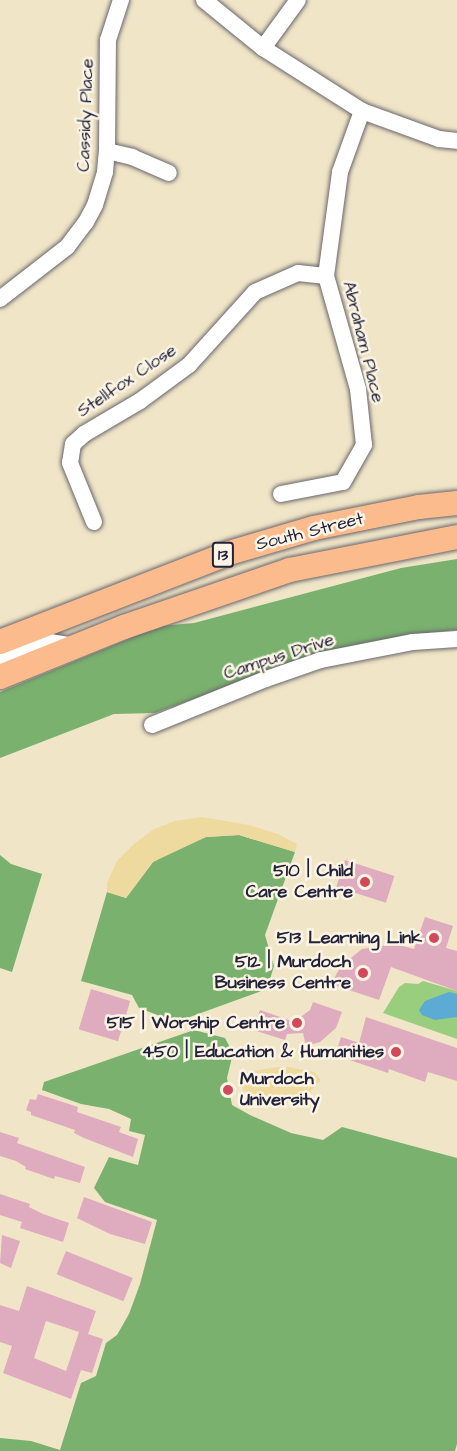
<!DOCTYPE html>
<html>
<head>
<meta charset="utf-8">
<style>
	body { margin:0 }
	#map { position:relative; width:457px; height:1451px; overflow:hidden; background:#f0e5c7; font-family:"Architects Daughter",sans-serif }
	div>[style] { position:absolute }
	.green>* { inset:0; background:#99ce7f }
	.forest>* { inset:0; background:#7ab16e }
	.sand>* { inset:0; background:#eeda9e }
	.water>* { inset:0; background:#5babd5 }
	.building>* { inset:0; background:#dfabbf; transform-origin:0 0 }
	.roads { filter:drop-shadow(0 0 2px #6a666c) drop-shadow(0 0 2px #6a666c) }
	.minor>* { height:16px; margin:-8px; padding:0 8px; transform-origin:8px; border-radius:8px; background:#fff }
	.highway>* { height:24px; margin:-12px; padding:0 12px; transform-origin:12px; border-radius:12px; background:#fbbb8d }
	.dots>* { width:16px; height:16px; translate:-50% -50%; box-sizing:border-box; border:3px solid #fcf5e5; border-radius:50% }
	span { translate:-50% -50%; white-space:nowrap; text-align:center; line-height:1.15; -webkit-text-stroke:5px #fcf5e5; paint-order:stroke }
	.shield-label span { padding:2px 4px; background:#fcf5e5; border:2px solid; border-radius:4px; -webkit-text-stroke-width:0 }
	.shield-label { font-size:16px; color:#22223b; font-weight:700 }
	.street-label { font-size:18px; color:#22223b }
	.poi-label { font-size:18px; color:#22223b; font-weight:700 }
	.right { translate:-100% -50%; text-align:right }
	.left { translate:0 -50%; text-align:left }
</style>
</head>
<body>
<div id="map">
	<div class="green">
		<i style="clip-path:polygon(423px 981px,457px 991px,457px 1039px,383px 1013px,399px 987px,405px 983px,418px 984px)"></i>
	</div>
	<div class="forest">
		<i style="clip-path:polygon(457px 559px,457px 630px,408px 635px,318px 654px,155px 713px,114px 714px,0 758px,0 692px,160px 626px,194px 623px,401px 568px)"></i>
		<i style="clip-path:polygon(239px 835px,295px 852px,265px 935px,274px 966px,267px 989px,176px 1022px,139px 1008px,132px 995px,81px 981px,107px 892px,126px 898px,153px 862px,172px 851px,206px 837px)"></i>
		<i style="clip-path:polygon(0 855px,11px 864px,42px 874px,12px 972px,0 968px)"></i>
		<i style="clip-path:polygon(194px 1030px,225px 1038px,233px 1053px,227px 1078px,232px 1105px,250px 1115px,291px 1133px,323px 1140px,342px 1127px,457px 1158px,457px 1444px,455px 1451px,0 1451px,0 1438px,31px 1441px,60px 1450px,81px 1383px,96px 1376px,106px 1343px,117px 1335px,129px 1314px,140px 1284px,157px 1220px,105px 1202px,94px 1188px,109px 1157px,138px 1165px,145px 1135px,129px 1131px,131px 1119px,109px 1109px,81px 1104px,42px 1090px,44px 1082px)"></i>
	</div>
	<div class="sand">
		<i style="clip-path:polygon(202px 817px,249px 825px,278px 834px,297px 844px,295px 852px,239px 835px,206px 837px,153px 862px,126px 898px,107px 892px,107px 883px,117px 861px,134px 844px,154px 829px,175px 821px)"></i>
		<i style="clip-path:polygon(277px 1067px,289px 1067px,314px 1072px,321px 1080px,307px 1095px,280px 1105px,253px 1103px,239px 1084px,239px 1073px)"></i>
	</div>
	<div class="water">
		<i style="clip-path:polygon(449px 992px,457px 994px,457px 1017px,435px 1020px,422px 1015px,419px 1010px,425px 1001px)"></i>
	</div>
	<div class="building">
		<i style="left:345px;top:860px;width:52px;height:28px;rotate:18deg"></i>
		<i style="clip-path:polygon(425px 917px,453px 926px,446px 948px,457px 951px,457px 991px,391px 967px,379px 1000px,331px 984px,341px 966px,362px 949px,395px 944px,414px 949px)"></i>
		<i style="left:91px;top:989px;width:41px;height:42px;rotate:17deg"></i>
		<i style="clip-path:polygon(313px 1002px,342px 1012px,336px 1028px,320px 1042px,306px 1046px,303px 1033px,287px 1034px,285px 1040px,253px 1030px,260px 1010px,289px 1020px,298px 1019px,310px 1010px)"></i>
		<i style="clip-path:polygon(366px 1017px,457px 1048px,457px 1081px,428px 1072px,425px 1082px,389px 1069px,388px 1073px,335px 1055px,341px 1037px,359px 1043px)"></i>
		<i style="clip-path:polygon(38px 1094px,78px 1107px,77px 1112px,121px 1127px,119px 1132px,138px 1139px,133px 1157px,84px 1138px,74px 1133px,75px 1130px,31px 1115px,31px 1112px,26px 1110px,30px 1099px,36px 1100px)"></i>
		<i style="clip-path:polygon(0 1132px,19px 1138px,17px 1143px,85px 1167px,80px 1183px,55px 1176px,54px 1179px,25px 1169px,26px 1167px,16px 1161px,0 1156px)"></i>
		<i style="clip-path:polygon(0 1194px,30px 1204px,29px 1207px,43px 1214px,69px 1223px,63px 1242px,20px 1228px,22px 1222px,0 1215px)"></i>
		<i style="clip-path:polygon(84px 1197px,152px 1222px,145px 1244px,110px 1234px,77px 1218px)"></i>
		<i style="clip-path:polygon(2px 1235px,20px 1241px,11px 1268px,0 1263px)"></i>
		<i style="left:66px;top:1251px;width:72px;height:25px;rotate:22deg"></i>
		<i style="clip-path:polygon(evenodd,27px 1286px,96px 1311px,88px 1334px,103px 1339px,92px 1373px,81px 1370px,71px 1399px,3px 1373px,12px 1346px,0 1342px,0 1305px,19px 1311px,27px 1286px,46px 1321px,79px 1332px,66px 1371px,34px 1358px,46px 1321px)"></i>
	</div>
	<div class="roads">
		<div class="minor">
			<i style="left:204px;top:0;width:76px;rotate:39.1deg"></i>
			<i style="left:263px;top:48px;width:117px;rotate:32.5deg"></i>
			<i style="left:362px;top:111px;width:82px;rotate:20deg"></i>
			<i style="left:439px;top:139px;width:18px;rotate:6deg"></i>
			<i style="left:263px;top:48px;width:59px;rotate:-53.9deg"></i>
			<i style="left:107px;top:151px;width:26px;rotate:13deg"></i>
			<i style="left:132px;top:157px;width:40px;rotate:23.4deg"></i>
			<i style="left:0;top:299px;width:85px;rotate:-37.8deg"></i>
			<i style="left:67px;top:247px;width:31px;rotate:-53deg"></i>
			<i style="left:86px;top:222px;width:19px;rotate:-62deg"></i>
			<i style="left:95px;top:205px;width:34px;rotate:-73deg"></i>
			<i style="left:105px;top:172px;width:21px;rotate:-85deg"></i>
			<i style="left:107px;top:151px;width:111px;rotate:-89.5deg"></i>
			<i style="left:108px;top:40px;width:42px;rotate:-72deg"></i>
			<i style="left:281px;top:494px;width:63px;rotate:-11deg"></i>
			<i style="left:343px;top:482px;width:43px;rotate:-60.4deg"></i>
			<i style="left:364px;top:445px;width:56px;rotate:-96.1deg"></i>
			<i style="left:358px;top:389px;width:117px;rotate:-105.8deg"></i>
			<i style="left:326px;top:276px;width:105px;rotate:-82.3deg"></i>
			<i style="left:340px;top:172px;width:65px;rotate:-70.2deg"></i>
			<i style="left:94px;top:522px;width:64px;rotate:-112.1deg"></i>
			<i style="left:70px;top:463px;width:19px;rotate:-81deg"></i>
			<i style="left:73px;top:444px;width:15px;rotate:-42deg"></i>
			<i style="left:84px;top:434px;width:65px;rotate:-30.5deg"></i>
			<i style="left:140px;top:401px;width:61px;rotate:-36.3deg"></i>
			<i style="left:189px;top:365px;width:98px;rotate:-47.9deg"></i>
			<i style="left:255px;top:292px;width:47px;rotate:-23.8deg"></i>
			<i style="left:298px;top:273px;width:28px;rotate:6deg"></i>
			<i style="left:0;top:661px;width:53px;rotate:-20.8deg"></i>
			<i style="left:50px;top:642px;width:26px;rotate:9deg"></i>
			<i style="left:152px;top:725px;width:123px;rotate:-22deg"></i>
			<i style="left:266px;top:679px;width:58px;rotate:-19.1deg"></i>
			<i style="left:321px;top:660px;width:94px;rotate:-11.1deg"></i>
			<i style="left:413px;top:642px;width:44px;rotate:-3.9deg"></i>
		</div>
		<div class="highway">
			<i style="left:0;top:642px;width:246px;rotate:-21.2deg"></i>
			<i style="left:229px;top:553px;width:89px;rotate:-16.4deg"></i>
			<i style="left:314px;top:528px;width:107px;rotate:-11.3deg"></i>
			<i style="left:419px;top:507px;width:38px;rotate:-6deg"></i>
			<i style="left:0;top:677px;width:134px;rotate:-22deg"></i>
			<i style="left:124px;top:627px;width:176px;rotate:-19deg"></i>
			<i style="left:290px;top:570px;width:170px;rotate:-11.2deg"></i>
		</div>
	</div>
	<div class="dots">
		<i style="left:365px;top:882px;background:#d1495b"></i>
		<i style="left:434px;top:938px;background:#d1495b"></i>
		<i style="left:363px;top:973px;background:#d1495b"></i>
		<i style="left:297px;top:1023px;background:#d1495b"></i>
		<i style="left:396px;top:1052px;background:#d1495b"></i>
		<i style="left:228px;top:1090px;background:#d1495b"></i>
	</div>
	<div class="shield-label">
		<span style="left:223px;top:555px">13</span>
	</div>
	<div class="street-label">
		<span style="left:86px;top:115px;rotate:-88deg">Cassidy Place</span>
		<span style="left:363px;top:342px;rotate:76deg">Abraham Place</span>
		<span style="left:127px;top:381px;rotate:-34deg">Stellfox Close</span>
		<span style="left:310px;top:532px;rotate:-14deg">South Street</span>
		<span style="left:279px;top:657px;rotate:-18deg">Campus Drive</span>
	</div>
	<div class="poi-label">
		<span class="right" style="left:353px;top:882px">510 | Child<br>Care Centre</span>
		<span class="right" style="left:422px;top:938px">513 Learning Link</span>
		<span class="right" style="left:351px;top:973px">512 | Murdoch<br>Business Centre</span>
		<span class="right" style="left:285px;top:1023px">515 | Worship Centre</span>
		<span class="right" style="left:384px;top:1052px">450 | Education &amp; Humanities</span>
		<span class="left" style="left:240px;top:1090px">Murdoch<br>University</span>
	</div>
</div>
</body>
</html>
